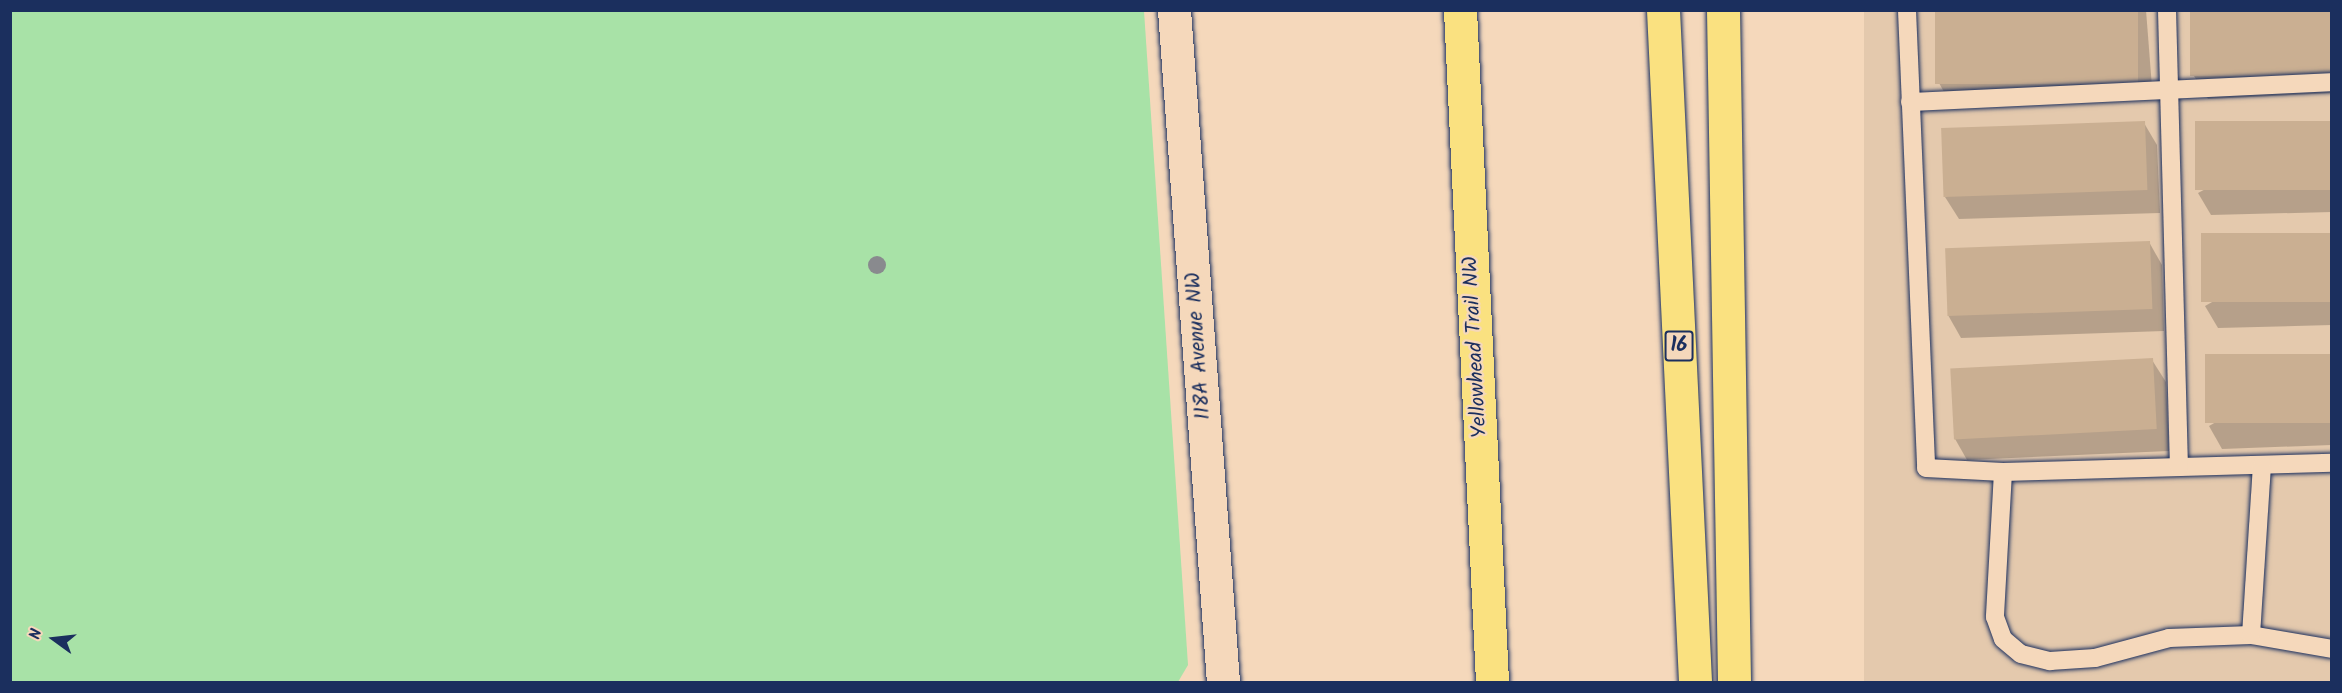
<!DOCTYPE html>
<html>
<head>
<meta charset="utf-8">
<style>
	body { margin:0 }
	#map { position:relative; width:2342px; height:693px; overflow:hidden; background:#f5d8bb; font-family:Kalam,sans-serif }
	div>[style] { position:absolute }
	.built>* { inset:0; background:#e4c9ad; transform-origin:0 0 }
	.green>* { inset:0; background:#a8e2a7 }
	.shadow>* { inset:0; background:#0003 }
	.building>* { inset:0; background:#caaf92; transform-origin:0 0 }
	.roads { filter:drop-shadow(0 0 2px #1b2f5e) drop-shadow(0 0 2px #1b2f5e) }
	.service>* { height:18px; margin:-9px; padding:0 9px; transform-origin:9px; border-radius:9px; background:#f5d8bb }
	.tertiary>* { height:33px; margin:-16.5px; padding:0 16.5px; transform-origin:16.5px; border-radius:16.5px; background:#f5d8bb }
	.motorway>* { height:33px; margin:-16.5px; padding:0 16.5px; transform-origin:16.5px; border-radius:16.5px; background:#fae180 }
	.trees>* { width:18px; height:18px; margin:-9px; border-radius:50%; background:#898a8e }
	span { translate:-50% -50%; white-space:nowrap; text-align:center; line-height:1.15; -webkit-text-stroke:4.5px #f5d8bb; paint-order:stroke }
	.shield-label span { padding:2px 4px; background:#f5d8bb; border:2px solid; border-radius:4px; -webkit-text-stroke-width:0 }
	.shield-label { font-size:20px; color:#1b2f5e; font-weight:700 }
	.street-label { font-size:21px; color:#1b2f5e }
	.frame { position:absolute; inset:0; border:12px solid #1b2f5e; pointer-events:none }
	.north { position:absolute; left:24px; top:609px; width:60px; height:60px; -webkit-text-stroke:4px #f5d8bb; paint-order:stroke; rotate:285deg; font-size:16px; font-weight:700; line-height:24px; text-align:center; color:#1b2f5e }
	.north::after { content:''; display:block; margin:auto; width:21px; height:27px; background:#1b2f5e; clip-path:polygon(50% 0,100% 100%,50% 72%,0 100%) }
</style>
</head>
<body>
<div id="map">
	<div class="built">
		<i style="left:1864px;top:11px;width:467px;height:671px"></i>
	</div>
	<div class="green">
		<i style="clip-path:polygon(11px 10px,1144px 11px,1188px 665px,1178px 682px,11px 682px)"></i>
	</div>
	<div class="shadow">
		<i style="clip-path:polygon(1936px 10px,2146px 10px,2153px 100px,1952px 106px,1939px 83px)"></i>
		<i style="clip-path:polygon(2332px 10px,2332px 93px,2208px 99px,2194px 76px)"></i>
		<i style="clip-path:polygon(2332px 122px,2332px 212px,2211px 215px,2198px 193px)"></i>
		<i style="clip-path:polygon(2144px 123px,2157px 145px,2160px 213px,1959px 219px,1945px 197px)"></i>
		<i style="clip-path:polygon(2332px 235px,2332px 325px,2218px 328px,2205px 306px)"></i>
		<i style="clip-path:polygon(2149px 242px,2162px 265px,2164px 331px,1961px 338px,1948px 315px)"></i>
		<i style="clip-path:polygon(2332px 355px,2332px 445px,2222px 449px,2209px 426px)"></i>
		<i style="clip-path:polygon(2152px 360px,2166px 382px,2169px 451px,1967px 460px,1954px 437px)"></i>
	</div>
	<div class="building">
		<i style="left:1935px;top:10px;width:203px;height:74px"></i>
		<i style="left:2190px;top:10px;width:142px;height:66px"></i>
		<i style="left:2145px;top:121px;width:69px;height:204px;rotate:88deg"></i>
		<i style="left:2332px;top:121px;width:69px;height:137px;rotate:90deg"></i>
		<i style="left:2332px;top:233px;width:69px;height:131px;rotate:90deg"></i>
		<i style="left:2150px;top:241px;width:68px;height:205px;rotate:88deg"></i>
		<i style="left:2332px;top:354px;width:69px;height:127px;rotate:90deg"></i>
		<i style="left:2153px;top:358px;width:71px;height:203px;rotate:87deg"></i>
	</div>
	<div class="roads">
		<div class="service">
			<i style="left:1907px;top:10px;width:458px;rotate:87.6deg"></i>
			<i style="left:1926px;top:468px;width:77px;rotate:3deg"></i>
			<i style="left:2003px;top:472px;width:329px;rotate:-1.6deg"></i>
			<i style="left:2167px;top:10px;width:457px;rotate:88.5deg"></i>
			<i style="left:1910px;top:102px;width:422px;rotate:-2.7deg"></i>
			<i style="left:2003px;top:472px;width:145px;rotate:93.2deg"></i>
			<i style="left:1995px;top:617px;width:23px;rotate:70deg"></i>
			<i style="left:2003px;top:639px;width:23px;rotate:40deg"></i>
			<i style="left:2021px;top:654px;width:30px;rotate:14deg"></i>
			<i style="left:2050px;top:661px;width:45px;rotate:-3.8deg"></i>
			<i style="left:2095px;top:658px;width:77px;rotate:-15.1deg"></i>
			<i style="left:2169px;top:638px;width:82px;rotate:-2.1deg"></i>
			<i style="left:2251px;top:635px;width:82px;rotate:9.8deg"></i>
			<i style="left:2251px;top:635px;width:170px;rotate:-86.3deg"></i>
		</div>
		<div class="tertiary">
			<i style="left:1174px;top:10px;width:674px;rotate:85.83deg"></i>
		</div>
		<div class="motorway">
			<i style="left:1460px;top:10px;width:673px;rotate:87.27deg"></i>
			<i style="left:1663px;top:10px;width:673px;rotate:87.27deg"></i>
			<i style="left:1723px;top:10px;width:672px;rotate:89.06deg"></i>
		</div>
	</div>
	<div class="trees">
		<i style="left:877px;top:265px"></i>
	</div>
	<div class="shield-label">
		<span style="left:1679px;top:346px">16</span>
	</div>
	<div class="street-label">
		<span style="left:1199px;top:346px;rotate:-94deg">118A Avenue NW</span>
		<span style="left:1476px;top:347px;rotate:-93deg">Yellowhead Trail NW</span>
	</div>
	<div class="frame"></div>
	<div class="north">N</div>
</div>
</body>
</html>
